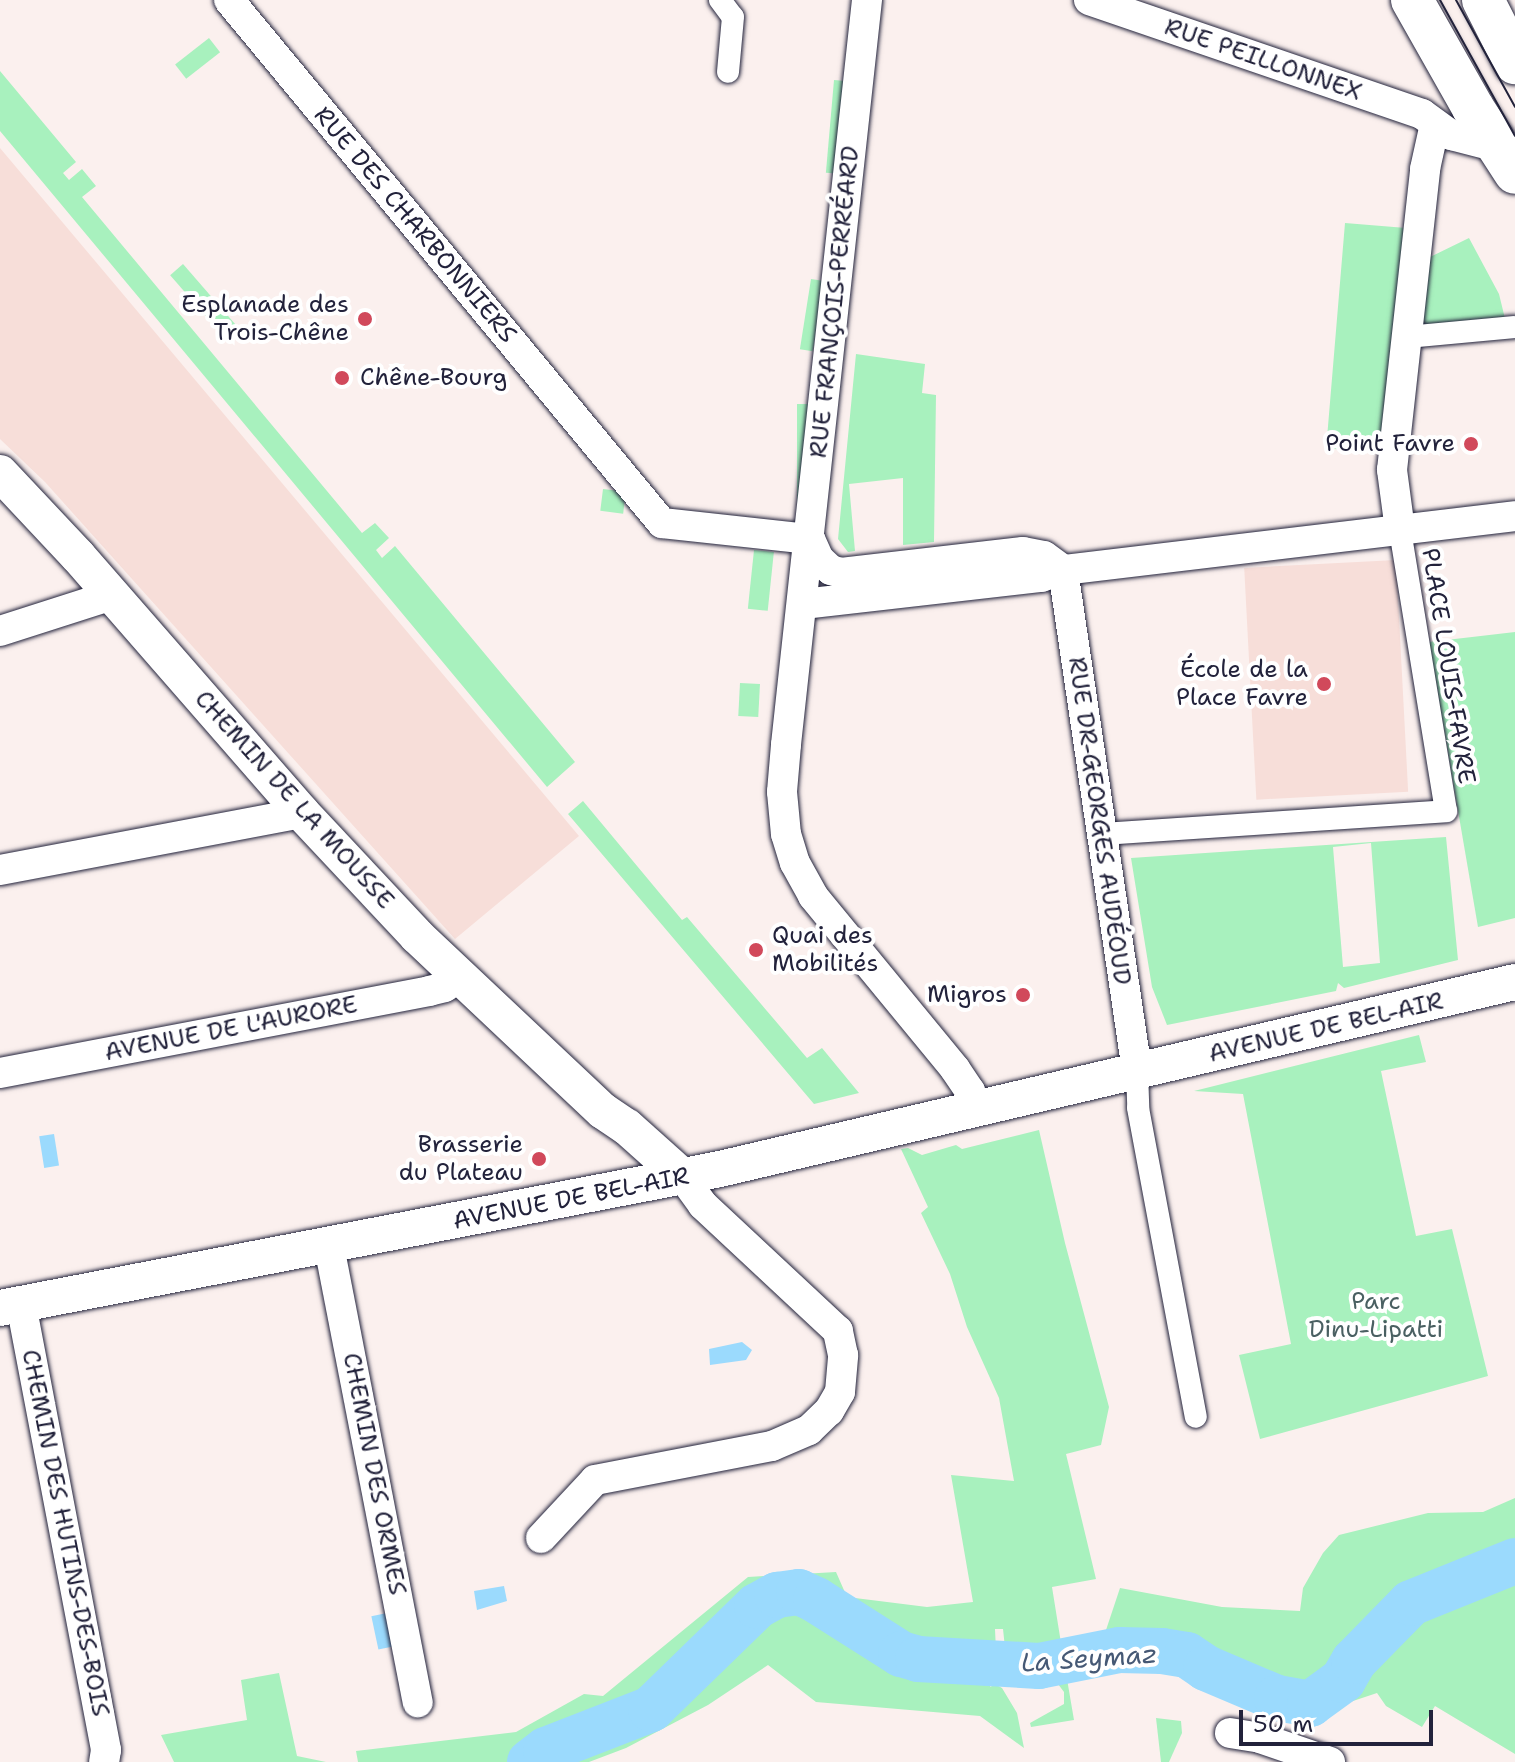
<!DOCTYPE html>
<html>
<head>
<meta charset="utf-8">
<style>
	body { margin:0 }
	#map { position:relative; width:1515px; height:1762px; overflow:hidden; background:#fbf0ee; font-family:"Shantell Sans",sans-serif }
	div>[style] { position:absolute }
	.built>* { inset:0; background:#f7ded9; transform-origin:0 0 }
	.green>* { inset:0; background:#a8f1be; transform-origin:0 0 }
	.water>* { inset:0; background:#9bdafd; transform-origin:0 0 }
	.river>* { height:46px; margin:-23px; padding:0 23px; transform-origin:23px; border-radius:23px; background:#9bdafd }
	.roads { filter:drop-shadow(0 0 2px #22223b) drop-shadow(0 0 2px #22223b) }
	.pedestrian>* { height:22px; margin:-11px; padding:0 11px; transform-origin:11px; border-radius:11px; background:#fff }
	.minor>* { height:30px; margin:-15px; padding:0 15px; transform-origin:15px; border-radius:15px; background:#fff }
	.tertiary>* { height:36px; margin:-18px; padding:0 18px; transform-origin:18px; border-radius:18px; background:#fff }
	.secondary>* { height:42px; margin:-21px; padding:0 21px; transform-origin:21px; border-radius:21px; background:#fff }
	.tram>* { height:2px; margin:-1px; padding:0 1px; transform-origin:1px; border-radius:1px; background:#22223b }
	.dots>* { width:22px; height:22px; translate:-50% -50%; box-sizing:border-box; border:4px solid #fff; border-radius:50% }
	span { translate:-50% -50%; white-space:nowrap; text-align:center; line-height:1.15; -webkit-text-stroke:8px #fff; paint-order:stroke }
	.street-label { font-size:24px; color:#22223b }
	.poi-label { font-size:24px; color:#22223b }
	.right { translate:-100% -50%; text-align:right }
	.left { translate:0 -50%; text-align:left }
	.park-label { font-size:24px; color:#4a6062 }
	.water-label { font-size:26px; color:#465975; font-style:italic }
	.scale { position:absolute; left:1239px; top:1710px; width:194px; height:36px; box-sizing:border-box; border:4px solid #22223b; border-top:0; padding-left:10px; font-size:24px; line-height:28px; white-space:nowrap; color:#22223b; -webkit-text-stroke:6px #fff; paint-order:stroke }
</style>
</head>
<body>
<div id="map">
	<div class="built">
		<i style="clip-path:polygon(0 148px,579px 836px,455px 939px,45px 482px,0 439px)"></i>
		<i style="left:1396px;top:560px;width:232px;height:152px;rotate:87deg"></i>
	</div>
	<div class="green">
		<i style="left:209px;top:38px;width:18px;height:43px;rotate:52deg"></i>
		<i style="clip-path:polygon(0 71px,76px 162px,63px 173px,69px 180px,82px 169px,96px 186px,82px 197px,362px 533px,375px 523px,389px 538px,376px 550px,382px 558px,395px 546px,575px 762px,547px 787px,0 131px)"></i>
		<i style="left:834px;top:80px;width:11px;height:93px;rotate:5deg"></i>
		<i style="clip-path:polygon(1345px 223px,1406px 228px,1426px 259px,1469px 238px,1499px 294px,1509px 335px,1395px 342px,1386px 443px,1326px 450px)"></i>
		<i style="left:183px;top:264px;width:82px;height:17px;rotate:49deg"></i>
		<i style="left:811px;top:279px;width:13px;height:71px;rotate:9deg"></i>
		<i style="clip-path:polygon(856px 354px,925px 364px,922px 393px,936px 395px,934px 542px,903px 545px,903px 478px,849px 484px,855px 551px,848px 552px,838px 539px)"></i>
		<i style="left:797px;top:404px;width:14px;height:112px"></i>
		<i style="left:603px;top:489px;width:23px;height:22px;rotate:7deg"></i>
		<i style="left:754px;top:550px;width:20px;height:59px;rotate:6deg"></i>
		<i style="clip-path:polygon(1515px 632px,1515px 918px,1478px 927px,1429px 642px)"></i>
		<i style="left:740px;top:683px;width:20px;height:33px;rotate:3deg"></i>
		<i style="clip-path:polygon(583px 801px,682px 920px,687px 917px,807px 1058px,822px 1048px,859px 1093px,814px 1104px,568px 814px)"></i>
		<i style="clip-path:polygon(evenodd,1446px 837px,1458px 960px,1344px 988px,1338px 983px,1336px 991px,1167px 1025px,1152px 987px,1131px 858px,1446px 837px,1371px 843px,1380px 963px,1343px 967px,1333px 847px,1371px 843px)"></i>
		<i style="clip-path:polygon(1419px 1035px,1426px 1062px,1381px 1071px,1416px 1236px,1452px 1229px,1488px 1376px,1260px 1439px,1239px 1355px,1291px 1344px,1243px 1094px,1194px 1091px)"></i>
		<i style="clip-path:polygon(1039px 1130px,1065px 1243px,1109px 1407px,1101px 1445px,1066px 1454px,1096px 1579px,1052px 1587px,1061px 1643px,1005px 1648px,1003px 1629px,995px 1629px,997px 1673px,984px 1672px,980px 1676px,991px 1687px,993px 1683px,1002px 1688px,1017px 1713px,1024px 1748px,980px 1716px,816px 1702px,768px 1665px,708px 1705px,626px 1748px,589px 1762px,358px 1762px,356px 1751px,516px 1732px,584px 1694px,603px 1696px,748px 1577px,836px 1572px,847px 1597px,927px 1607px,973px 1602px,951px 1475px,1014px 1481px,999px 1398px,967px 1327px,950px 1274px,921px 1213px,928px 1207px,901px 1149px,908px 1148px,922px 1155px,956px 1145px,962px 1149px)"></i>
		<i style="clip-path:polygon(1515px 1498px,1515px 1754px,1435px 1706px,1422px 1727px,1386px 1706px,1377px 1693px,1329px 1709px,1298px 1709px,1231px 1692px,1200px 1669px,1103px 1639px,1120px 1588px,1222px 1607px,1300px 1611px,1303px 1588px,1323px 1553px,1339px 1535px,1428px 1513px,1483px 1512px)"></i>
		<i style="clip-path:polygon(279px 1673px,297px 1756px,326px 1762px,174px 1762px,161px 1735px,247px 1720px,241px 1680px)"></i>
		<i style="clip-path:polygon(1067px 1679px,1074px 1720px,1031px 1727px,1030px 1723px,1064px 1704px,1064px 1692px,1055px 1680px)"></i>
		<i style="clip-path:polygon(1156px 1718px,1181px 1721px,1182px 1733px,1169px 1762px,1161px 1762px)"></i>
	</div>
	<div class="water">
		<i style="left:54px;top:1134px;width:32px;height:15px;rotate:81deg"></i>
		<i style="clip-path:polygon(742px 1342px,752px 1350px,746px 1360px,710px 1365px,709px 1349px)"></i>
		<i style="clip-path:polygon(504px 1586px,507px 1601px,477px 1610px,474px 1591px)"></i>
		<i style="left:387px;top:1613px;width:34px;height:16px;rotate:78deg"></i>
	</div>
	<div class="river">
		<i style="left:530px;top:1762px;width:20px;rotate:-37deg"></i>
		<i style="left:546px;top:1750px;width:113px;rotate:-21.3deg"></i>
		<i style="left:651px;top:1709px;width:148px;rotate:-44.2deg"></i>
		<i style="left:757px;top:1606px;width:23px;rotate:-29deg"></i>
		<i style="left:777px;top:1595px;width:22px;rotate:-8deg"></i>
		<i style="left:799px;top:1592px;width:19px;rotate:25deg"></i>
		<i style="left:816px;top:1600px;width:101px;rotate:32.4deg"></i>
		<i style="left:901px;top:1654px;width:18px;rotate:16deg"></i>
		<i style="left:918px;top:1659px;width:121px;rotate:3.3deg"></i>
		<i style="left:1039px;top:1666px;width:82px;rotate:-11.3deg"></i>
		<i style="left:1119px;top:1650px;width:43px;rotate:1.3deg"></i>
		<i style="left:1162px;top:1651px;width:25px;rotate:9deg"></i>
		<i style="left:1187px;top:1655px;width:23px;rotate:34deg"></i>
		<i style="left:1206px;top:1668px;width:77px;rotate:22.9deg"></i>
		<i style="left:1277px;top:1698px;width:34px;rotate:10deg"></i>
		<i style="left:1310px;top:1704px;width:41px;rotate:-36deg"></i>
		<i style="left:1343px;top:1680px;width:22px;rotate:-60deg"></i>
		<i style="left:1354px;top:1661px;width:81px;rotate:-45.5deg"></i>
		<i style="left:1411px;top:1603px;width:112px;rotate:-22deg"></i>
	</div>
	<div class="roads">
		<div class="pedestrian">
			<i style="left:720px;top:0;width:21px;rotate:53deg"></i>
			<i style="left:733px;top:17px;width:55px;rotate:95.2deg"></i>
			<i style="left:1407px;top:337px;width:108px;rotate:-5.3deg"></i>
			<i style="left:1102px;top:834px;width:345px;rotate:-3.8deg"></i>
			<i style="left:1446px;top:811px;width:285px;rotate:-99.3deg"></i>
			<i style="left:1137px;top:1071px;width:37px;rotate:88deg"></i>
			<i style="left:1138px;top:1108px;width:314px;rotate:79.4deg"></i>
		</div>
		<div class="minor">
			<i style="left:229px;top:0;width:679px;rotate:50.38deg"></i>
			<i style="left:662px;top:523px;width:149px;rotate:6.2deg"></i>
			<i style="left:810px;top:539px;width:22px;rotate:66deg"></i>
			<i style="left:819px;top:559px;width:16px;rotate:43deg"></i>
			<i style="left:831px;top:570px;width:10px;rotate:17deg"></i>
			<i style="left:841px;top:573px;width:183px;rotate:-6.6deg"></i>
			<i style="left:1023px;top:552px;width:21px;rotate:11deg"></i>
			<i style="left:1044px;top:556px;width:24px;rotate:36deg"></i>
			<i style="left:867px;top:0;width:749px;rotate:96.21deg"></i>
			<i style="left:786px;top:745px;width:47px;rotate:94.9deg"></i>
			<i style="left:782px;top:792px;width:42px;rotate:84.6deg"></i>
			<i style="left:786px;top:834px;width:30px;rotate:73deg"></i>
			<i style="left:795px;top:863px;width:38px;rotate:61deg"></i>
			<i style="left:813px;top:896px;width:224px;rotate:50.6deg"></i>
			<i style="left:955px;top:1069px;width:27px;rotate:56deg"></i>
			<i style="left:970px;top:1091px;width:16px;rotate:83deg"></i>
			<i style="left:1089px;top:0;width:352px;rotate:18.9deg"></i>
			<i style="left:1422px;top:114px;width:36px;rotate:36deg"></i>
			<i style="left:1451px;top:135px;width:48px;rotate:14.6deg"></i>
			<i style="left:1400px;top:530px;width:61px;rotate:-97.6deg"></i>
			<i style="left:1392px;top:470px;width:303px;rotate:-83.7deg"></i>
			<i style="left:1425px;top:169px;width:46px;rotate:-77.5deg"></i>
			<i style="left:1063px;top:570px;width:506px;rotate:81.6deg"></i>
			<i style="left:803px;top:604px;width:240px;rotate:-6.5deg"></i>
			<i style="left:1041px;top:577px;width:23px;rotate:-18deg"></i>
			<i style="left:1063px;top:570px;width:455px;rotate:-6.8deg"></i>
			<i style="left:0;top:631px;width:118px;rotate:-17.8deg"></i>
			<i style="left:0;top:870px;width:307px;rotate:-10.7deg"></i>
			<i style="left:0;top:1073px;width:437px;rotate:-10.8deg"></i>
			<i style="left:429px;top:991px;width:16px;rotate:-14deg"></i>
			<i style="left:445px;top:987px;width:16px;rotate:-38deg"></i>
			<i style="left:329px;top:1246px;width:465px;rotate:79deg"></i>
			<i style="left:21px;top:1304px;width:454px;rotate:79.2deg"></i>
			<i style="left:106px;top:1750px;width:12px;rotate:99deg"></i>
			<i style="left:541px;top:1538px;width:79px;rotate:-47deg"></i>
			<i style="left:595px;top:1480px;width:180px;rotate:-10.9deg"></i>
			<i style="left:772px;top:1446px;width:40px;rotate:-23.4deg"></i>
			<i style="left:809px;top:1430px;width:28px;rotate:-44deg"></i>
			<i style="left:829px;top:1411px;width:22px;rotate:-60deg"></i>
			<i style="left:840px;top:1392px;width:37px;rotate:-85deg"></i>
			<i style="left:843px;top:1355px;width:25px;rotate:-102deg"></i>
			<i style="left:838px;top:1331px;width:185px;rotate:-137deg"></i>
			<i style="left:703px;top:1205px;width:34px;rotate:-126deg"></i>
			<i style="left:1230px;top:1733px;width:30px;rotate:9deg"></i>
			<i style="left:1260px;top:1738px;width:74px;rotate:18.9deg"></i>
		</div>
		<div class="tertiary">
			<i style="left:0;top:473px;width:114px;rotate:46.8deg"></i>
			<i style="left:78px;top:556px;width:341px;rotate:48.9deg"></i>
			<i style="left:302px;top:813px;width:168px;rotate:46.9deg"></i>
			<i style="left:417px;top:936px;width:255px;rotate:43.3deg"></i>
			<i style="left:603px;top:1111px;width:29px;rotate:34deg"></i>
			<i style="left:627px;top:1127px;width:75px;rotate:41.8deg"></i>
			<i style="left:0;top:1308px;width:733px;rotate:-10.93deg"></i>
			<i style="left:720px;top:1169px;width:817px;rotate:-13.24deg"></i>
		</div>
		<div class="secondary">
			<i style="left:1412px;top:0;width:124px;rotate:60.5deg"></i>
			<i style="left:1473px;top:108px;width:77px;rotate:57.1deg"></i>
			<i style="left:1483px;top:0;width:71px;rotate:63.1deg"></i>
		</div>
	</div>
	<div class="tram">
		<i style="left:1440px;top:0;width:155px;rotate:61.1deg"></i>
		<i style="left:1456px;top:0;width:122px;rotate:61.1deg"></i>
	</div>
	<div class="dots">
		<i style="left:365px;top:319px;background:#d1495b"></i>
		<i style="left:342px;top:378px;background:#d1495b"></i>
		<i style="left:1471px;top:444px;background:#d1495b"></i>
		<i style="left:1324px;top:684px;background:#d1495b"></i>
		<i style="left:756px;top:950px;background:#d1495b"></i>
		<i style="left:1023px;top:995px;background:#d1495b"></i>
		<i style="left:539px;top:1159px;background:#d1495b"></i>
	</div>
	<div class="street-label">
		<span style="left:1263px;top:60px;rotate:19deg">RUE PEILLONNEX</span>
		<span style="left:415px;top:225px;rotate:50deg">RUE DES CHARBONNIERS</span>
		<span style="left:835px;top:302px;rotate:-84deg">RUE FRANÇOIS-PERRÉARD</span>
		<span style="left:1448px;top:666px;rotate:81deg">PLACE LOUIS-FAVRE</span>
		<span style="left:294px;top:800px;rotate:48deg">CHEMIN DE LA MOUSSE</span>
		<span style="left:1099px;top:821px;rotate:82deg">RUE DR-GEORGES AUDÉOUD</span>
		<span style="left:1326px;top:1028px;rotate:-13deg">AVENUE DE BEL-AIR</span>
		<span style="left:231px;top:1029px;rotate:-11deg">AVENUE DE L'AURORE</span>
		<span style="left:571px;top:1199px;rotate:-11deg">AVENUE DE BEL-AIR</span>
		<span style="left:374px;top:1474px;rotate:79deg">CHEMIN DES ORMES</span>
		<span style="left:65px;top:1533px;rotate:79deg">CHEMIN DES HUTINS-DES-BOIS</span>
	</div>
	<div class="poi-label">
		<span class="right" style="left:349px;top:319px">Esplanade des<br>Trois-Chêne</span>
		<span class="left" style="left:360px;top:378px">Chêne-Bourg</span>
		<span class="right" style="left:1455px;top:444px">Point Favre</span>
		<span class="right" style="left:1308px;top:684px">École de la<br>Place Favre</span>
		<span class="left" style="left:772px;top:950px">Quai des<br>Mobilités</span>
		<span class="right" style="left:1007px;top:995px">Migros</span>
		<span class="right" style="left:523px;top:1159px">Brasserie<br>du Plateau</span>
	</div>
	<div class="park-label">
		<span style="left:1376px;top:1316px">Parc<br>Dinu-Lipatti</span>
	</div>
	<div class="water-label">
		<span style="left:1089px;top:1658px;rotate:-4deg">La Seymaz</span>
	</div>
	<div class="scale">50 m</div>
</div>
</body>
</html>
